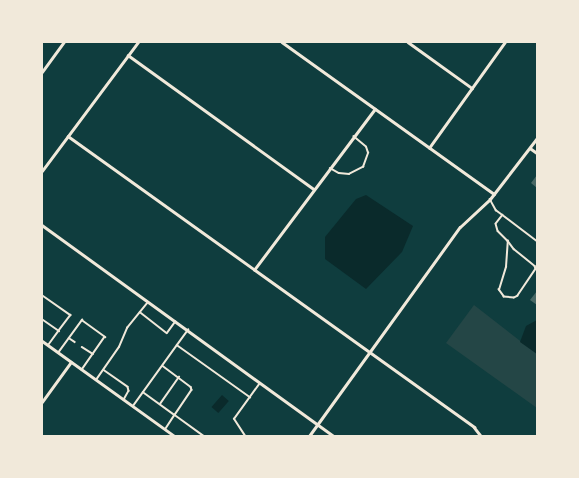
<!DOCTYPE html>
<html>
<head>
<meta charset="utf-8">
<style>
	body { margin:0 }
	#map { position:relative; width:579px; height:478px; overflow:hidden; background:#0f3d3e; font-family:Karla,sans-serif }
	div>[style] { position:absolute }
	.green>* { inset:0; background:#244646 }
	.water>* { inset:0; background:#0a2a2b; transform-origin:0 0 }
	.building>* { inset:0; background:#486865 }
	.service>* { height:1.5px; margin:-0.75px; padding:0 0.75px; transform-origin:0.75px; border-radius:0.75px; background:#f1e9da }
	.minor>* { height:2.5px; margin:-1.25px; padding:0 1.25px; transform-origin:1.25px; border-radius:1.25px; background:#f1e9da }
	.tertiary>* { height:3px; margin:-1.5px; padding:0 1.5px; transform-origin:1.5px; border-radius:1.5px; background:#f1e9da }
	span { translate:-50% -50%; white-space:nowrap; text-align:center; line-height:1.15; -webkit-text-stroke:3px #f1e9da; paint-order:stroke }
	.frame { position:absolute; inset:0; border:43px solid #f1e9da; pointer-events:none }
</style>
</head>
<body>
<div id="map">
	<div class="green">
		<i style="clip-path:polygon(474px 305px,537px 354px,537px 408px,446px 343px)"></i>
	</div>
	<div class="water">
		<i style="clip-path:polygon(366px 195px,413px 226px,402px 252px,366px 289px,325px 259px,325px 237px,356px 199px)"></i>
		<i style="clip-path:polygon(537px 320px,537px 354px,520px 342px,526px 326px)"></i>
		<i style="left:222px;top:395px;width:9px;height:16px;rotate:41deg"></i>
	</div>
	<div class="building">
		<i style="clip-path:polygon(537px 175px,537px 188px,531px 183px)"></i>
		<i style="clip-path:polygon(537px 291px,537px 305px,530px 300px)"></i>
	</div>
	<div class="service">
		<i style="left:330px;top:168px;width:10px;rotate:29deg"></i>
		<i style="left:339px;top:173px;width:10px;rotate:6deg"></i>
		<i style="left:349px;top:174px;width:16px;rotate:-27deg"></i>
		<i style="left:363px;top:167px;width:15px;rotate:-70deg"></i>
		<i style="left:368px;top:153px;width:6px;rotate:-108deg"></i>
		<i style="left:366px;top:147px;width:16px;rotate:-140deg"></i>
		<i style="left:490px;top:199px;width:13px;rotate:61deg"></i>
		<i style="left:496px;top:210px;width:51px;rotate:37.1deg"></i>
		<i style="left:503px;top:215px;width:11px;rotate:128deg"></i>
		<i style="left:496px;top:224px;width:7px;rotate:74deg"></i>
		<i style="left:498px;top:231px;width:14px;rotate:45deg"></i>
		<i style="left:508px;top:241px;width:10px;rotate:53deg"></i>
		<i style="left:514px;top:249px;width:27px;rotate:39deg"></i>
		<i style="left:535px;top:266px;width:3px;rotate:72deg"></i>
		<i style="left:536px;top:269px;width:32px;rotate:124deg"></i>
		<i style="left:518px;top:296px;width:4px;rotate:153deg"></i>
		<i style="left:514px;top:298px;width:10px;rotate:-174deg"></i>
		<i style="left:504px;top:297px;width:9px;rotate:-126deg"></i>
		<i style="left:499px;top:290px;width:24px;rotate:-73deg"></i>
		<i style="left:506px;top:267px;width:26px;rotate:-86deg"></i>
		<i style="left:42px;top:295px;width:35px;rotate:35deg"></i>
		<i style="left:71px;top:315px;width:20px;rotate:127deg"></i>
		<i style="left:140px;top:312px;width:34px;rotate:38deg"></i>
		<i style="left:167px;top:333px;width:14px;rotate:-54deg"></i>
		<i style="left:42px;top:319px;width:21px;rotate:35deg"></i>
		<i style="left:59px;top:331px;width:17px;rotate:126deg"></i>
		<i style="left:69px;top:338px;width:7px;rotate:34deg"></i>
		<i style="left:177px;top:345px;width:19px;rotate:-54deg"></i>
		<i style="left:82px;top:347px;width:13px;rotate:32deg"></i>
		<i style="left:58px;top:353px;width:41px;rotate:-54deg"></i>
		<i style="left:82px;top:320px;width:29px;rotate:36deg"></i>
		<i style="left:105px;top:337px;width:40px;rotate:124.9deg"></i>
		<i style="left:163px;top:366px;width:35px;rotate:37deg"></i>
		<i style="left:191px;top:387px;width:3px;rotate:72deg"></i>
		<i style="left:192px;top:390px;width:30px;rotate:124deg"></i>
		<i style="left:175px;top:415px;width:36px;rotate:36deg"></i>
		<i style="left:104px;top:370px;width:29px;rotate:35deg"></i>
		<i style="left:128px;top:387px;width:4px;rotate:76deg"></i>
		<i style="left:129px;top:391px;width:10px;rotate:119deg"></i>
		<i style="left:96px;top:380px;width:40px;rotate:-55.1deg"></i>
		<i style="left:119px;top:347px;width:21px;rotate:-67deg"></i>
		<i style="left:127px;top:328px;width:33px;rotate:-51deg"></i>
		<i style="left:143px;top:392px;width:39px;rotate:36deg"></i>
		<i style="left:175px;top:415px;width:17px;rotate:123deg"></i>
		<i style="left:160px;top:404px;width:33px;rotate:-55deg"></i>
		<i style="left:133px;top:406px;width:75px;rotate:-54.2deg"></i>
		<i style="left:177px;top:345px;width:90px;rotate:35.5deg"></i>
		<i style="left:245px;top:436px;width:20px;rotate:-123deg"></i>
		<i style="left:234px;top:419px;width:44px;rotate:-54.2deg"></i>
	</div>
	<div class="minor">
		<i style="left:282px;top:42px;width:261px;rotate:35.6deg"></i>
		<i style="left:408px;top:42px;width:79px;rotate:35.7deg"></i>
		<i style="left:128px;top:55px;width:229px;rotate:35.8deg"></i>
		<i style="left:42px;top:72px;width:37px;rotate:-54deg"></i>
		<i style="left:68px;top:136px;width:500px;rotate:35.6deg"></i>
		<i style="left:474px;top:427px;width:11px;rotate:52deg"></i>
		<i style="left:429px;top:148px;width:130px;rotate:-54.4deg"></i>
		<i style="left:530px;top:148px;width:9px;rotate:36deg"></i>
		<i style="left:42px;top:171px;width:161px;rotate:-53.3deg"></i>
		<i style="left:42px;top:225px;width:360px;rotate:35.9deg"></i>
		<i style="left:254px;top:270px;width:201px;rotate:-53.1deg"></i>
		<i style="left:42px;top:402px;width:49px;rotate:-54.1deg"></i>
	</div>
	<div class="tertiary">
		<i style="left:42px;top:341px;width:163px;rotate:35.7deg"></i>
		<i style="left:309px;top:436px;width:258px;rotate:-54.2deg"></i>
		<i style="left:460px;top:227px;width:41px;rotate:-43deg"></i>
		<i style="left:490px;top:199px;width:77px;rotate:-52.4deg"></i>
	</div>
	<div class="frame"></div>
</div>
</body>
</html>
